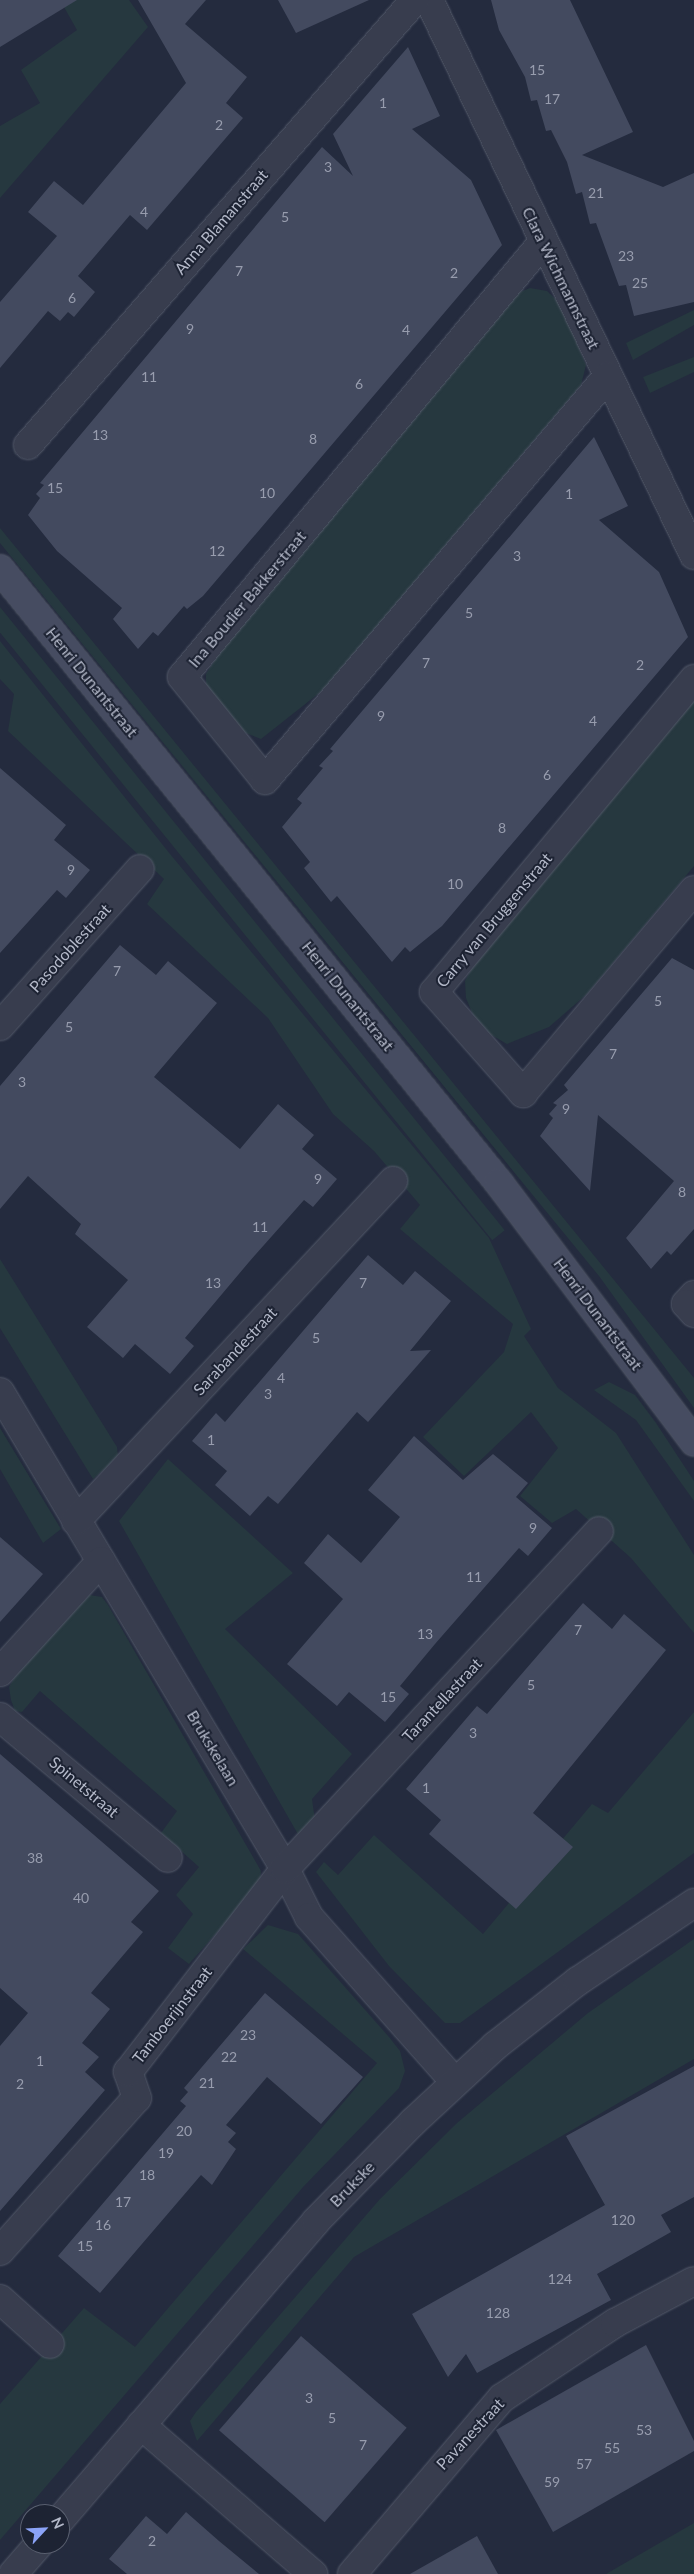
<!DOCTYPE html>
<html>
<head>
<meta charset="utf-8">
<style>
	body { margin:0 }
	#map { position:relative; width:694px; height:2574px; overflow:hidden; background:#242b3e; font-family:Lato,sans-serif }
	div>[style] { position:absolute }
	.green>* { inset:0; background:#26383f; transform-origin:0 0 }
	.building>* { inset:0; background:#434a5f; transform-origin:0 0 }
	.roads { filter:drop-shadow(0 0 1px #535969) drop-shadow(0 0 1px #535969) }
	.street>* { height:28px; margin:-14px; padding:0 14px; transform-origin:14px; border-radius:14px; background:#383d4e }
	.secondary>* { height:28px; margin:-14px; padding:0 14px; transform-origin:14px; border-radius:14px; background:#464c61 }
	span { translate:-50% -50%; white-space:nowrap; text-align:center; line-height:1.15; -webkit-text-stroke:4px #1d2333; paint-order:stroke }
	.number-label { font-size:14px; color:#989dae }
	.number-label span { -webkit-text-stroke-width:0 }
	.street-label { font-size:16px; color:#b4b9c9 }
	.north { position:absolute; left:20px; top:2504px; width:50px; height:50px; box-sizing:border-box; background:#1d2333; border:1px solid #595f6f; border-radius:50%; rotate:65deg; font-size:14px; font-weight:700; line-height:20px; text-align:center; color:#b4b9c9 }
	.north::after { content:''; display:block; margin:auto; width:18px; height:22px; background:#8ba3f7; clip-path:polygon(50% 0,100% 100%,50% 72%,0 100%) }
</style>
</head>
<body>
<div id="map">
	<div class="green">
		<i style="clip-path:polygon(60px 0,129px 0,148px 27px,0 198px,0 126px,40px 103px,21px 70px,77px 30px)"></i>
		<i style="clip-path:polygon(530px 288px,547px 291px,561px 304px,586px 365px,581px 385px,323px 690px,261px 739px,238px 730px,206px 687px,206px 674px,245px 611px,515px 294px)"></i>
		<i style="clip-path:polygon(694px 310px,694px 325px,633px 360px,626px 343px)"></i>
		<i style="clip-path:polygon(694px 357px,694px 372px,650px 393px,643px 377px)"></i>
		<i style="clip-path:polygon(0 528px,694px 1378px,694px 1408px,599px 1276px,0 543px)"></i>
		<i style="left:0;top:607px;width:802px;height:16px;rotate:51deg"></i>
		<i style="clip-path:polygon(0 641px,170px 854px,489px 1238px,531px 1329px,524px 1336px,558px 1388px,616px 1433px,694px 1555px,694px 1633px,631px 1558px,576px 1509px,552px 1523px,520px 1496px,558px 1448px,531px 1412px,464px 1476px,423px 1437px,504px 1352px,513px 1324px,400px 1229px,420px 1205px,374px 1151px,333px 1114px,268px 1018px,147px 904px,164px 879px,8px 731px,14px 694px,0 679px)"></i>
		<i style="clip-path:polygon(694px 697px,694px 866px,587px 994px,549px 1027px,507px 1044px,488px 1033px,473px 1015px,466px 998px,465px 981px,475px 962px)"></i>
		<i style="clip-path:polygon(0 1259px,117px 1447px,118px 1458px,93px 1479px,0 1328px)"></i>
		<i style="clip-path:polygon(609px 1382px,635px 1395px,656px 1423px,694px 1481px,694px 1501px,636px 1420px,594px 1390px)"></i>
		<i style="clip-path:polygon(0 1428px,61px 1529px,43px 1543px,0 1469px)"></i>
		<i style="clip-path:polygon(168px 1459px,293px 1573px,225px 1629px,352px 1754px,312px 1799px,316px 1828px,299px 1836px,119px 1521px)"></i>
		<i style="clip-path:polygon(89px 1595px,102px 1597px,108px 1605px,261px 1871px,260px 1884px,189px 1964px,168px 1948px,193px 1914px,176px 1895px,199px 1867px,161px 1833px,177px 1811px,40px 1691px,22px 1712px,15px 1711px,11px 1700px,9px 1687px,17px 1673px)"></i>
		<i style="clip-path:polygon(694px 1712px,694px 1853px,460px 2023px,445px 2023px,389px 1966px,316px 1872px,324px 1862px,338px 1875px,374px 1835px,483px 1934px,592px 1804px,608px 1813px)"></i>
		<i style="clip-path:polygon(268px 1925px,298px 1934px,389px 2037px,400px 2051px,405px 2071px,399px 2088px,304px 2186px,0 2540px,0 2404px,84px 2308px,135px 2347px,377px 2063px,243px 1949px)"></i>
		<i style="clip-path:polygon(694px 1939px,694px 2059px,354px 2257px,197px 2441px,190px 2421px,196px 2412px,380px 2199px,457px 2123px,588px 2013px)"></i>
		<i style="clip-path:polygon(694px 2523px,694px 2574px,606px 2574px)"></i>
	</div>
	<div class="building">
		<i style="clip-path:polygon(0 0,77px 0,0 47px)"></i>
		<i style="clip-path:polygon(138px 0,206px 0,185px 24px,247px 77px,226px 103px,243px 118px,147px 230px,130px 215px,78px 276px,95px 292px,74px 317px,68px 312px,60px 321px,48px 311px,0 368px,0 302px,57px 236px,28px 212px,54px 181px,83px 205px,186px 83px)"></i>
		<i style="clip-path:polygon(278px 0,369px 0,296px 33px)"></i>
		<i style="clip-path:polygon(491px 0,570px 0,633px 132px,582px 155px,663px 187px,694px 173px,694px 302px,634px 316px,626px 285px,619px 286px,596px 223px,590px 224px,582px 192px,576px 194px,567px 162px,551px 130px,546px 131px,537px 100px,531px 101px,525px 77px,499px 30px)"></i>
		<i style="clip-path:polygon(408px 47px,440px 116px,412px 129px,471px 180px,502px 245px,203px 596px,187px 609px,184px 606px,158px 636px,153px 632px,138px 649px,113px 619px,122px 608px,57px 551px,28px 515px,40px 498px,36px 494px,44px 485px,40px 483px,322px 147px,353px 176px,333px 134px)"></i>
		<i style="clip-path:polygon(594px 437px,628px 506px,599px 520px,659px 572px,688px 637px,442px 926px,410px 952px,405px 947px,392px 962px,337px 896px,331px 902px,304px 868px,310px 862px,282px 827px,302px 803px,297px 799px,323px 768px,319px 766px,333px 751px,330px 749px)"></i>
		<i style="clip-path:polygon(0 768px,66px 825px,54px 840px,90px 870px,66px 898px,57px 890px,0 953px)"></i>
		<i style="clip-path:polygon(120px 945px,156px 975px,168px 961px,217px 1003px,154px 1077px,240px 1149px,278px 1104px,314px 1135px,302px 1149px,337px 1179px,313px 1207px,304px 1200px,249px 1262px,185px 1338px,194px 1346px,170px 1374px,135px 1344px,123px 1358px,87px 1327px,128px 1280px,75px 1234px,81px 1224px,28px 1176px,0 1209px,0 1086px)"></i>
		<i style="clip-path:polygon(672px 958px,694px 970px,694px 1229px,671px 1255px,667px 1251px,651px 1269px,626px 1238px,674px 1181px,598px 1115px,590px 1191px,540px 1136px,553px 1118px,549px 1114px,557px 1105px,553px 1103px,568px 1090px,564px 1085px)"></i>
		<i style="clip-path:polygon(368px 1255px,403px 1285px,415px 1271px,451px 1301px,410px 1351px,431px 1350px,368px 1422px,357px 1412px,278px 1504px,268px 1496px,250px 1516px,215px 1485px,227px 1471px,192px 1441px,216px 1413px,225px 1422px)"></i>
		<i style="clip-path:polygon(414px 1436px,463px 1480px,493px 1454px,528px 1483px,516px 1497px,552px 1528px,528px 1556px,519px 1548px,435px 1644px,400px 1686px,409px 1694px,385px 1722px,349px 1692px,337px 1706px,287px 1664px,343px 1599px,304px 1563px,328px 1534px,361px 1563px,400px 1517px,368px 1490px)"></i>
		<i style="clip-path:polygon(0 1537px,43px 1574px,0 1622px)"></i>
		<i style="clip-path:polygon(583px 1603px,612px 1629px,624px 1614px,666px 1650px,533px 1813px,573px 1847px,516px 1909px,429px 1834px,441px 1820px,406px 1789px,477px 1706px,487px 1714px)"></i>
		<i style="clip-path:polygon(0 1754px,159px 1891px,131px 1922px,143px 1932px,91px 1993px,110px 2009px,82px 2043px,99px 2057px,85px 2072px,105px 2090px,0 2211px,0 2046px,28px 2013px,0 1988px)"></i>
		<i style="clip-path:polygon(265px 1993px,363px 2077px,321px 2124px,267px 2077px,226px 2125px,236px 2133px,228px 2142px,236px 2149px,212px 2185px,201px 2175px,100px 2293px,58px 2256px,186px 2106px,180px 2101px,188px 2092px,184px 2088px)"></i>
		<i style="clip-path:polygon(694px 2066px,694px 2197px,661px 2215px,671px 2232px,597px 2274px,611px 2300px,477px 2373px,466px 2354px,448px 2377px,412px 2314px,605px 2205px,566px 2136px)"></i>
		<i style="left:301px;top:2336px;width:140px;height:125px;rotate:41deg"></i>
		<i style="clip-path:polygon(646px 2345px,694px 2441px,694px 2451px,553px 2532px,496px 2430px)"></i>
		<i style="clip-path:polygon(186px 2512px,219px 2541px,259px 2574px,127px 2574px,109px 2559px,146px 2516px,167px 2534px)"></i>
		<i style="clip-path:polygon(477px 2536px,498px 2574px,410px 2574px)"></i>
	</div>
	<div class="roads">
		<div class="street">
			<i style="left:429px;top:0;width:615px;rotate:64.48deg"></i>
			<i style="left:543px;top:242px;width:565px;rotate:129.69deg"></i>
			<i style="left:182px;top:677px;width:132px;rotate:51.1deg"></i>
			<i style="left:265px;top:780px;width:530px;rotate:-49.67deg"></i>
			<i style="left:28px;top:445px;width:590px;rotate:-48.99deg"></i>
			<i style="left:694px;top:679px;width:407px;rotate:129.7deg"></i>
			<i style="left:434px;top:992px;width:135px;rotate:48.6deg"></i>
			<i style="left:523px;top:1093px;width:265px;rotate:-49.9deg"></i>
			<i style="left:0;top:1026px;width:210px;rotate:-48.3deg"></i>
			<i style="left:694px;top:1295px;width:12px;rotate:132deg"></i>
			<i style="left:686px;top:1304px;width:12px;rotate:48deg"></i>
			<i style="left:0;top:1392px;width:556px;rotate:59.14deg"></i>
			<i style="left:285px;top:1869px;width:54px;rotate:63.4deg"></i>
			<i style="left:309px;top:1917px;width:220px;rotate:48.5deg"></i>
			<i style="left:76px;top:1521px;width:465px;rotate:-47deg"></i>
			<i style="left:0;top:1672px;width:150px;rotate:-47.7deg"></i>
			<i style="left:0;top:1717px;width:219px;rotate:40deg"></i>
			<i style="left:0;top:2251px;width:205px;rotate:-48.2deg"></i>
			<i style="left:137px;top:2098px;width:28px;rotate:-109deg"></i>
			<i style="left:128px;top:2072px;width:257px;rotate:-52.3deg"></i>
			<i style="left:285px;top:1869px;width:461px;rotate:-47.1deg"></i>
			<i style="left:0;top:2299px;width:67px;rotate:42deg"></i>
			<i style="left:141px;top:2425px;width:228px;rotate:40.9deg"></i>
			<i style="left:60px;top:2520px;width:394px;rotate:-49.4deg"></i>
			<i style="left:316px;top:2221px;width:139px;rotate:-45.6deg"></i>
			<i style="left:413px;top:2122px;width:112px;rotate:-42.8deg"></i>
			<i style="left:495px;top:2046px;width:105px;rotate:-38.1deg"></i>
			<i style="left:578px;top:1981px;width:140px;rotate:-33.9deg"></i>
			<i style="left:13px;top:2574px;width:40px;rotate:-49deg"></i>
			<i style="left:352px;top:2574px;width:231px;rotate:-49.6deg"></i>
			<i style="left:502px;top:2398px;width:136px;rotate:-33.6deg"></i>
			<i style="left:615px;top:2323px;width:89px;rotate:-28deg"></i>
		</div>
		<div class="secondary">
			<i style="left:0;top:569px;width:791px;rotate:50.9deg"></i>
			<i style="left:499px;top:1183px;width:324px;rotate:53deg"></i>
		</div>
	</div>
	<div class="number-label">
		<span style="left:537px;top:70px">15</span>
		<span style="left:552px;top:99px">17</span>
		<span style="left:383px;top:103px">1</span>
		<span style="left:219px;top:125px">2</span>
		<span style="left:328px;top:167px">3</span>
		<span style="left:596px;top:193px">21</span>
		<span style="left:144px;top:212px">4</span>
		<span style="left:285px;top:217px">5</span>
		<span style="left:626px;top:256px">23</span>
		<span style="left:239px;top:271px">7</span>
		<span style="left:454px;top:273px">2</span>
		<span style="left:640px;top:283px">25</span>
		<span style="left:72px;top:298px">6</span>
		<span style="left:190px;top:329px">9</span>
		<span style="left:406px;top:330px">4</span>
		<span style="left:149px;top:377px">11</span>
		<span style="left:359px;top:384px">6</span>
		<span style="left:100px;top:435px">13</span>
		<span style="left:313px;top:439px">8</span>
		<span style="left:55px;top:488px">15</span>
		<span style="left:267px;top:493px">10</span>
		<span style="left:569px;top:494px">1</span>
		<span style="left:217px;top:551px">12</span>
		<span style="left:517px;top:556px">3</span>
		<span style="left:469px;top:613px">5</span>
		<span style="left:426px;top:663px">7</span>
		<span style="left:640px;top:665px">2</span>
		<span style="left:381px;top:716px">9</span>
		<span style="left:593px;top:721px">4</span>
		<span style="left:547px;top:775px">6</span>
		<span style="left:502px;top:828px">8</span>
		<span style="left:71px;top:870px">9</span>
		<span style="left:455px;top:884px">10</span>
		<span style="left:117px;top:971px">7</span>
		<span style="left:658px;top:1001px">5</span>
		<span style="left:69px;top:1027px">5</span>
		<span style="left:613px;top:1054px">7</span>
		<span style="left:22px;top:1082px">3</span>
		<span style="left:566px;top:1109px">9</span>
		<span style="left:318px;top:1179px">9</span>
		<span style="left:682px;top:1192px">8</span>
		<span style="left:260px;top:1227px">11</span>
		<span style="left:213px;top:1283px">13</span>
		<span style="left:363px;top:1283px">7</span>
		<span style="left:316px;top:1338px">5</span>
		<span style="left:281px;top:1378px">4</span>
		<span style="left:268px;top:1394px">3</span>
		<span style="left:211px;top:1440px">1</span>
		<span style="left:533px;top:1528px">9</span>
		<span style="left:474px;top:1577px">11</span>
		<span style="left:578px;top:1630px">7</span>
		<span style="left:425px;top:1634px">13</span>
		<span style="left:531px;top:1685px">5</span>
		<span style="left:388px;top:1697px">15</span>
		<span style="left:473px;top:1733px">3</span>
		<span style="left:426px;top:1788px">1</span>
		<span style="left:35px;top:1858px">38</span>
		<span style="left:81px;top:1898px">40</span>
		<span style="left:248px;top:2035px">23</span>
		<span style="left:229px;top:2057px">22</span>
		<span style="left:40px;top:2061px">1</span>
		<span style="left:207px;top:2083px">21</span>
		<span style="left:20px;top:2084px">2</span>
		<span style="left:184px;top:2131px">20</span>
		<span style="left:166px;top:2153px">19</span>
		<span style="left:147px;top:2175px">18</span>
		<span style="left:123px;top:2202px">17</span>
		<span style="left:623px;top:2220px">120</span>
		<span style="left:103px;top:2225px">16</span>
		<span style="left:85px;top:2246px">15</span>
		<span style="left:560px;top:2279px">124</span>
		<span style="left:498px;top:2313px">128</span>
		<span style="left:309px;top:2398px">3</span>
		<span style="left:332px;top:2418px">5</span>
		<span style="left:644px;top:2430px">53</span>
		<span style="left:363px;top:2445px">7</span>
		<span style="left:612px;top:2448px">55</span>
		<span style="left:584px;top:2464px">57</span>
		<span style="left:552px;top:2482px">59</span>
		<span style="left:152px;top:2541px">2</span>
	</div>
	<div class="street-label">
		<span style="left:221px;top:222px;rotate:-49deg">Anna Blamanstraat</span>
		<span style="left:561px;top:278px;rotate:64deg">Clara Wichmannstraat</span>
		<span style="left:247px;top:599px;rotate:-50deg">Ina Boudier Bakkerstraat</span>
		<span style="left:92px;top:682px;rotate:51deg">Henri Dunantstraat</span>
		<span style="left:494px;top:920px;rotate:-50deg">Carry van Bruggenstraat</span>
		<span style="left:70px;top:948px;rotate:-48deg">Pasodoblestraat</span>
		<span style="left:348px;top:996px;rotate:51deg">Henri Dunantstraat</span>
		<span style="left:598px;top:1314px;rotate:53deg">Henri Dunantstraat</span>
		<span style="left:235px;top:1351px;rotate:-47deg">Sarabandestraat</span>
		<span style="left:442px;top:1700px;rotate:-47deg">Tarantellastraat</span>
		<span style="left:213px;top:1748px;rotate:59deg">Brukskelaan</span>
		<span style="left:84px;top:1787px;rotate:40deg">Spinetstraat</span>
		<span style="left:172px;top:2015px;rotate:-52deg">Tamboerijnstraat</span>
		<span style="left:352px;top:2184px;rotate:-46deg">Brukske</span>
		<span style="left:470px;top:2434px;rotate:-47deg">Pavanestraat</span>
	</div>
	<div class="north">N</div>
</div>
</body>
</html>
